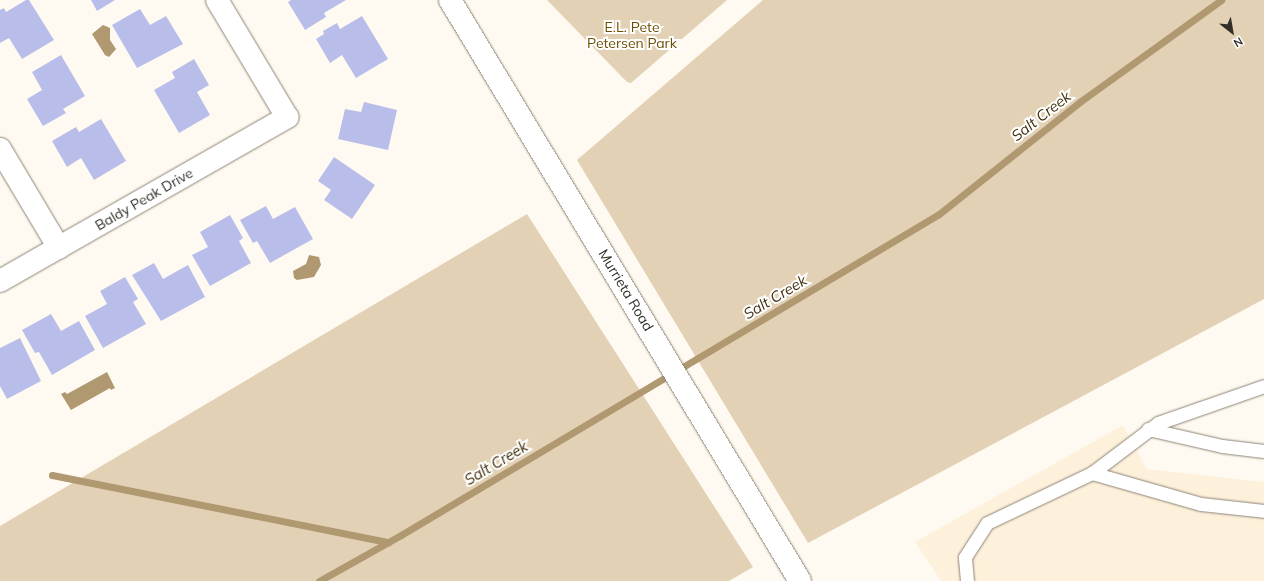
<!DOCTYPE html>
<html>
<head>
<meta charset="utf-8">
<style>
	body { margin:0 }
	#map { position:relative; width:1264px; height:581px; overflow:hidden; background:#fffaf1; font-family:Mulish,sans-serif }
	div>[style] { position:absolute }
	.built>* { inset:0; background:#fef1db }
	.green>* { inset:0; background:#e2d1b5 }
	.water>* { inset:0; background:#b09871 }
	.stream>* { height:7px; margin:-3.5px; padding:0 3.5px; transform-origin:3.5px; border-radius:3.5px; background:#b09871 }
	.building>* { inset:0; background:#b8bee9 }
	.roads { filter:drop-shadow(0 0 1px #8d8477) drop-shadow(0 0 1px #8d8477) }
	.service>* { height:13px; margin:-6.5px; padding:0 6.5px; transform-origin:6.5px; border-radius:6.5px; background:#fff }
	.minor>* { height:22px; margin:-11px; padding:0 11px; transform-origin:11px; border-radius:11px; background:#fff }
	.secondary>* { height:22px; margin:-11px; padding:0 11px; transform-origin:11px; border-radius:11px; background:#fff }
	span { translate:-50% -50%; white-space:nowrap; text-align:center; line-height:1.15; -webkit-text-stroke:4px #fff; paint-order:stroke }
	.park-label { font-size:14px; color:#6e4d03 }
	.street-label { font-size:14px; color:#322f2a }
	.water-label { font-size:15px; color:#43310f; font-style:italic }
	.north { position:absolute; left:1212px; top:12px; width:40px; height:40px; -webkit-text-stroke:3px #fff; paint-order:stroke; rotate:149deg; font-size:11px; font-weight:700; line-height:16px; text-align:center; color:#322f2a }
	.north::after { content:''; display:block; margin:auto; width:14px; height:18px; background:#322f2a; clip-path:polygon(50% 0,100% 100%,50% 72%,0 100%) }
</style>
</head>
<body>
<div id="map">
	<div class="built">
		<i style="clip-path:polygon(1123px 425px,1147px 469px,1264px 482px,1264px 581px,941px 581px,915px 542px)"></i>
	</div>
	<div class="green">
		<i style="clip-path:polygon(547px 0,727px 0,631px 83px,627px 82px)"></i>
		<i style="clip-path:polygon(763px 0,1264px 0,1264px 299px,808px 543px,577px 160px)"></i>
		<i style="clip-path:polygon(527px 214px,753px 567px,729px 581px,0 581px,0 526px)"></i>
	</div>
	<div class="water">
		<i style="clip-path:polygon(103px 25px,110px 28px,110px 40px,116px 49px,109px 57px,105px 55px,92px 34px)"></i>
		<i style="clip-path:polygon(309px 255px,319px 257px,321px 265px,314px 277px,297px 280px,294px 278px,293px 271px,306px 264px)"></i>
		<i style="clip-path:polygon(107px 372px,115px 388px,111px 390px,110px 388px,71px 410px,61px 394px,65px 392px,67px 394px)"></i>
	</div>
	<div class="stream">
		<i style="left:52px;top:475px;width:343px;rotate:11.3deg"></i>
		<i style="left:319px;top:581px;width:94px;rotate:-29.3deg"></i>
		<i style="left:401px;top:535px;width:626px;rotate:-30.82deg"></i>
		<i style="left:939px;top:214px;width:181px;rotate:-38.5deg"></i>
		<i style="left:1081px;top:101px;width:173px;rotate:-35.8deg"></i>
	</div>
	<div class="building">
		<i style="clip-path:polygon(26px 0,29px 0,54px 40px,22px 59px,9px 38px,0 43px,0 10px,4px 8px,6px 12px)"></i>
		<i style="clip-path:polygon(91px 0,115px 0,97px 11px)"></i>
		<i style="clip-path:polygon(291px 0,346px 0,324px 13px,326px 17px,305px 30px,288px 2px)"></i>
		<i style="clip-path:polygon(140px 9px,150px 25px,166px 16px,183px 44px,137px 68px,112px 25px)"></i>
		<i style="clip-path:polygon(362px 16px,388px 59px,356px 78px,342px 55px,330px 63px,316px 39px,324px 34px,323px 31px,337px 23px,340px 29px)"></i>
		<i style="clip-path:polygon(61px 55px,85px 96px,63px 109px,66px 113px,43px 126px,27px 99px,42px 90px,32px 72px)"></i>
		<i style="clip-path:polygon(194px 59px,209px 85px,197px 92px,210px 115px,179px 133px,154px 90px,175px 78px,172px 72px)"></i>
		<i style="clip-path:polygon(364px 102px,397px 110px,388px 150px,338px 139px,345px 109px,361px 112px)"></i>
		<i style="clip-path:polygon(101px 119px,126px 161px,94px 180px,81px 158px,67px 167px,52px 141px,76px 127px,79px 132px)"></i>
		<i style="clip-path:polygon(334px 157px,375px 185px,352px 219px,324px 200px,331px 190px,318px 181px)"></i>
		<i style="clip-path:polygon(266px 206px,273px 219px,295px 207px,313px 239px,270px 263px,257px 241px,253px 243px,240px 220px)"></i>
		<i style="clip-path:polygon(230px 215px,243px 238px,239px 241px,251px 263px,210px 286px,192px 255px,208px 247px,200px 232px)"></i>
		<i style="clip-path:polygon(154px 263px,163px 279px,188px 265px,205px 297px,161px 321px,132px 275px)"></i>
		<i style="clip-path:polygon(125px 277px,138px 299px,133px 302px,146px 324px,103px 348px,85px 316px,107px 304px,100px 291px)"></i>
		<i style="clip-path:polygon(51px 314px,61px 331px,79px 321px,95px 350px,52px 375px,39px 352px,35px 353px,22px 330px)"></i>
		<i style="clip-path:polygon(20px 338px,41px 381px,7px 399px,0 386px,0 348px)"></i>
	</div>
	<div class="roads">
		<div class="service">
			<i style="left:1148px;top:429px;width:76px;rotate:12.9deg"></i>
			<i style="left:1222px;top:446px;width:42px;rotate:6.8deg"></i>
			<i style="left:1092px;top:473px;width:83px;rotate:-37.1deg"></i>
			<i style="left:1158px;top:423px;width:112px;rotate:-19.2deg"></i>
			<i style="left:967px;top:581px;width:24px;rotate:-95deg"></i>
			<i style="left:965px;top:557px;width:40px;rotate:-57.1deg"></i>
			<i style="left:987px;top:523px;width:116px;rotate:-25.5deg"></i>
			<i style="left:1092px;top:473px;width:113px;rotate:15.9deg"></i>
			<i style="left:1201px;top:504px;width:63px;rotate:6.3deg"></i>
		</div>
		<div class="minor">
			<i style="left:0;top:149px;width:115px;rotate:59.2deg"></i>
			<i style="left:0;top:281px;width:331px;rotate:-29.7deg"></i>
			<i style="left:287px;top:117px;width:136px;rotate:-120.9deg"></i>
		</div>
		<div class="secondary">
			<i style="left:450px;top:0;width:678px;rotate:58.93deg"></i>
		</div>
	</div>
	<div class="park-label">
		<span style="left:632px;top:35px">E.L. Pete<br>Petersen Park</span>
	</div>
	<div class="street-label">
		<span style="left:144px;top:199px;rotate:-30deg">Baldy Peak Drive</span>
		<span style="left:626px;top:290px;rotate:59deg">Murrieta Road</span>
	</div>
	<div class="water-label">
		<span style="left:1041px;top:116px;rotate:-38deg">Salt Creek</span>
		<span style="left:775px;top:297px;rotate:-31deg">Salt Creek</span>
		<span style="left:496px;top:463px;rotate:-31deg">Salt Creek</span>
	</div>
	<div class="north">N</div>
</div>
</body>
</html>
